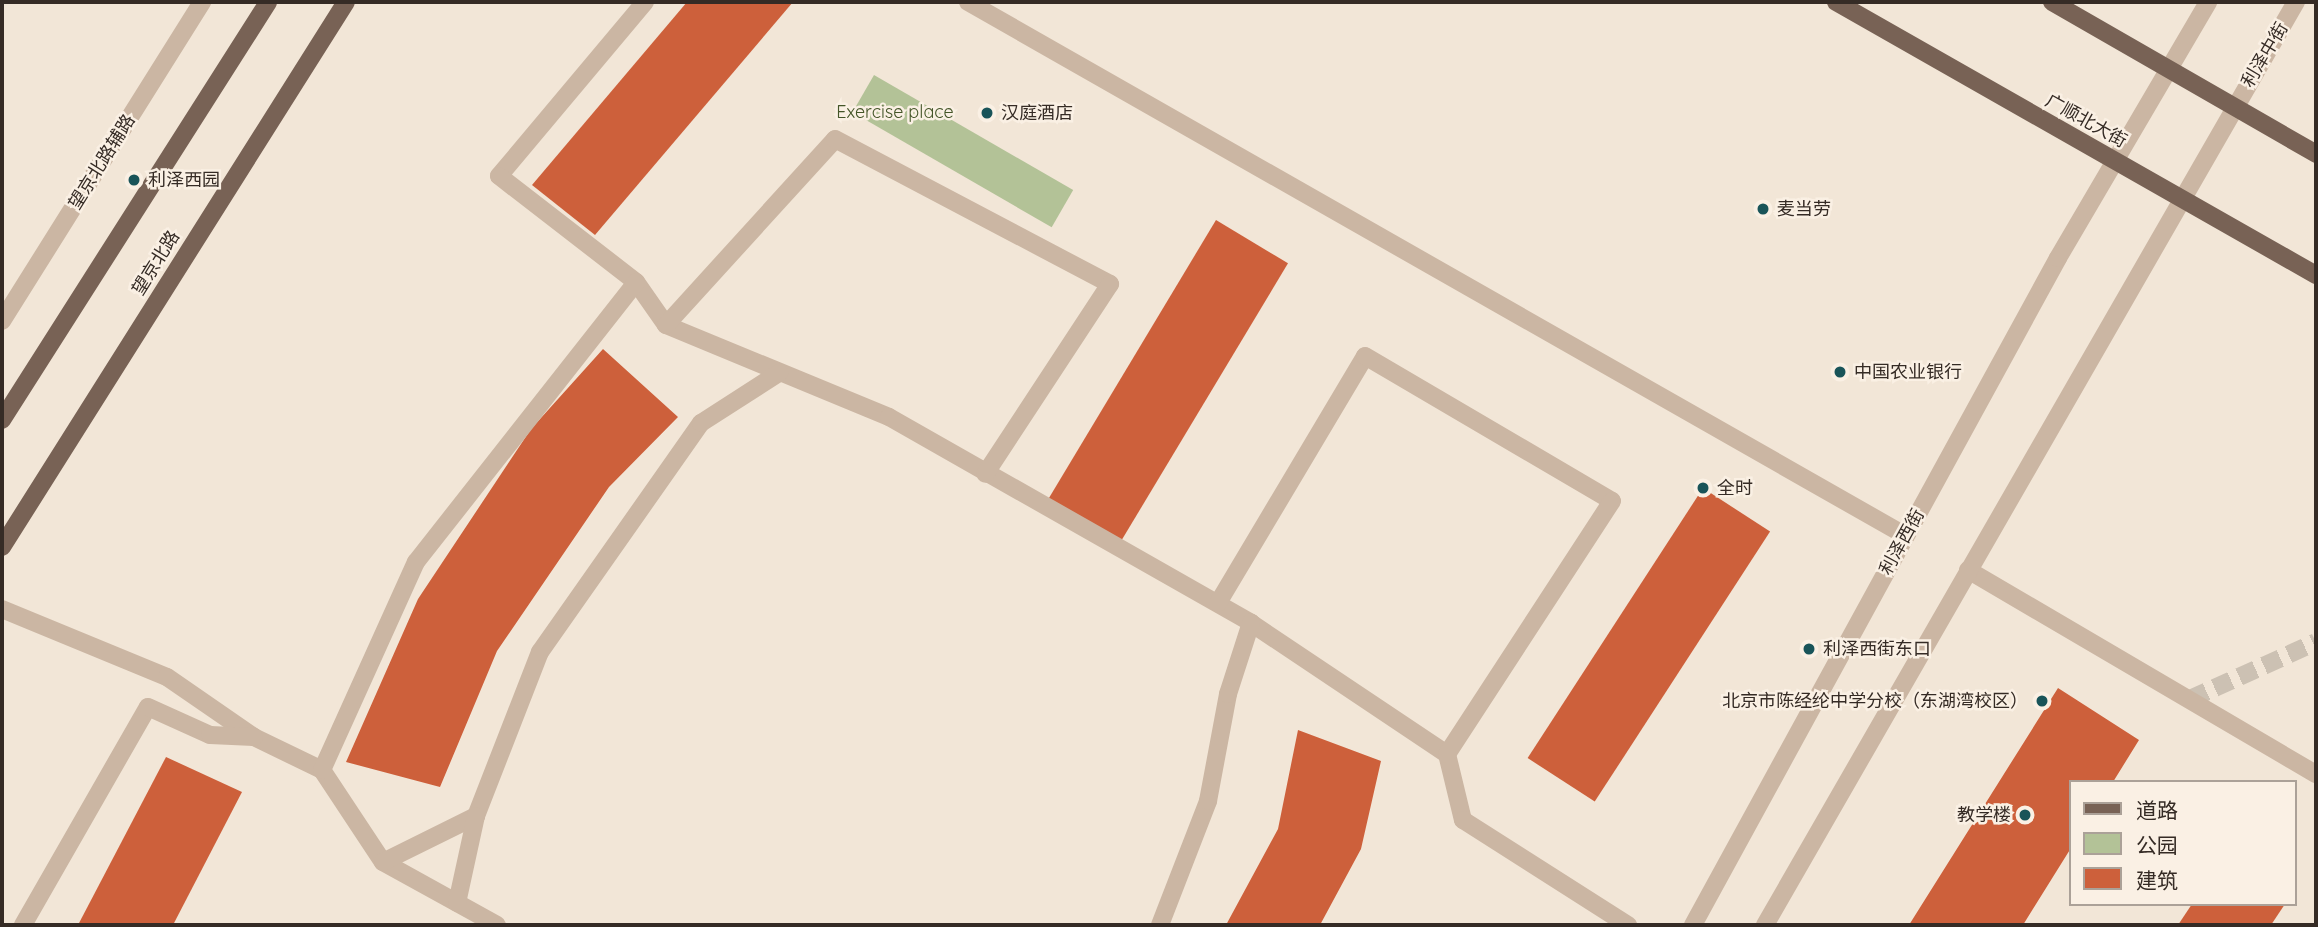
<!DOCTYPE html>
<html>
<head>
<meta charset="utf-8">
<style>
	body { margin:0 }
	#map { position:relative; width:2318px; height:927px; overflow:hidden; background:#f2e6d7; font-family:Quicksand,"Noto Sans SC",sans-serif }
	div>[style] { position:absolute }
	.green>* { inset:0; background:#b3c297; transform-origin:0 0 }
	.building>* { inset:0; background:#cd603b; transform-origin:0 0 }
	.minor-tunnel>* { height:18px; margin-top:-9px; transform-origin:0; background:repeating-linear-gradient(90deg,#ccc1b3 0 18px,transparent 0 27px) }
	.minor>* { height:18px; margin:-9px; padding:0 9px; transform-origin:9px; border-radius:9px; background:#cbb6a3 }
	.tertiary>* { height:18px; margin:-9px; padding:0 9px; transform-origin:9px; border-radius:9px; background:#cbb6a3 }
	.primary>* { height:18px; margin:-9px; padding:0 9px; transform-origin:9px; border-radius:9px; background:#786255 }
	.dots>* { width:19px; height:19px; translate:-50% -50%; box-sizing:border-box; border:4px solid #faf0e4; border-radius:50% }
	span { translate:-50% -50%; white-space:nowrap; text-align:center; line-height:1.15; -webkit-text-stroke:5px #faf0e4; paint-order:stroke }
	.street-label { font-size:18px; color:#352b25 }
	.park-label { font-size:18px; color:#445528 }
	.poi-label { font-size:18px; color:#352b25 }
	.left { translate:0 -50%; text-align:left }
	.right { translate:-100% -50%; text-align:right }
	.frame { position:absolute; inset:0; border:4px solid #352b25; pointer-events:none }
	.legend { position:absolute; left:2069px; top:780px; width:228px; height:126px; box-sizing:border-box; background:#faf0e4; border:2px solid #aba198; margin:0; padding:9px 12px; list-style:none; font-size:21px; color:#352b25 }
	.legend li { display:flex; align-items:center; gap:14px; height:35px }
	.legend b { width:35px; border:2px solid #aba198 }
</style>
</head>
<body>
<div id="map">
	<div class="green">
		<i style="left:874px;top:75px;width:230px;height:43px;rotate:30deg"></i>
	</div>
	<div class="building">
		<i style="clip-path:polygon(687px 2px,793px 2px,595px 235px,532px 185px)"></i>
		<i style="left:1216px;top:220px;width:84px;height:329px;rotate:31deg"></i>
		<i style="clip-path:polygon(603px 349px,678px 417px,609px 487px,497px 651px,440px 787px,346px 762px,418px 599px,531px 429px)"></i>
		<i style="left:1703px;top:488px;width:80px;height:322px;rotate:33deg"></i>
		<i style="clip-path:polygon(2058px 688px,2139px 740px,2113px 782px,2071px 782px,2071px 848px,2023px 925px,1909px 925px)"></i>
		<i style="clip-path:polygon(1298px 730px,1381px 761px,1361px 849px,1320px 925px,1226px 925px,1278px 829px)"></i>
		<i style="clip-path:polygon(166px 757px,242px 792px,173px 925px,78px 925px)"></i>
		<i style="clip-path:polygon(2192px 904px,2285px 904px,2271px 925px,2178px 925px)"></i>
	</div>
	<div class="minor-tunnel">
		<i style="left:2190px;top:699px;width:138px;rotate:-24.3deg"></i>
	</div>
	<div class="minor">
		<i style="left:645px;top:2px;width:227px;rotate:130deg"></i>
		<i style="left:499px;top:176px;width:173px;rotate:37.7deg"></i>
		<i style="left:636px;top:282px;width:52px;rotate:55.1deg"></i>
		<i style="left:666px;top:325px;width:241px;rotate:22.4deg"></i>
		<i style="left:889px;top:417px;width:417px;rotate:29.6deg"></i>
		<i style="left:1251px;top:623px;width:236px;rotate:33.8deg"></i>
		<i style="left:1447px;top:754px;width:68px;rotate:76.4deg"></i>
		<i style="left:1463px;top:820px;width:196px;rotate:32.5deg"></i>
		<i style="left:968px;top:2px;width:1079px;rotate:29.65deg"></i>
		<i style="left:2px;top:321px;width:377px;rotate:-57.9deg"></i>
		<i style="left:666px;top:325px;width:251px;rotate:-47.7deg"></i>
		<i style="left:835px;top:139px;width:311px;rotate:27.8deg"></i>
		<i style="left:1110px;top:284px;width:227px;rotate:123.3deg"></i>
		<i style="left:1968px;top:570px;width:403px;rotate:30.4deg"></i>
		<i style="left:1218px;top:603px;width:287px;rotate:-59.2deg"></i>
		<i style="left:1365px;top:356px;width:286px;rotate:30.4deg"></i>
		<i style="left:1612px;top:501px;width:302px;rotate:123.1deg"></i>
		<i style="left:2px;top:609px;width:178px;rotate:22.4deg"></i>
		<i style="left:167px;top:677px;width:106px;rotate:34.6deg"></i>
		<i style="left:254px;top:737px;width:76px;rotate:25.9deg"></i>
		<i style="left:322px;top:770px;width:110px;rotate:56.5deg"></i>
		<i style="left:383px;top:862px;width:130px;rotate:28.9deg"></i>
		<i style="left:322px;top:770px;width:228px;rotate:-65.7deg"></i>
		<i style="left:416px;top:562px;width:356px;rotate:-51.8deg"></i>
		<i style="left:383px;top:862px;width:104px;rotate:-26.3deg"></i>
		<i style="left:476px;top:816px;width:176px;rotate:-68.7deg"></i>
		<i style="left:540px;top:652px;width:280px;rotate:-54.9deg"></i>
		<i style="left:701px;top:423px;width:93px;rotate:-32.7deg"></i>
		<i style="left:457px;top:903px;width:89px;rotate:-77.7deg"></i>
		<i style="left:23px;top:925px;width:251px;rotate:-60.2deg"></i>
		<i style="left:148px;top:707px;width:68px;rotate:24.3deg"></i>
		<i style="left:210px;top:735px;width:44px;rotate:2.6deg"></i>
		<i style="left:1160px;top:925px;width:133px;rotate:-68.8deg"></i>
		<i style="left:1208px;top:801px;width:109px;rotate:-79.4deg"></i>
		<i style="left:1228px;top:694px;width:75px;rotate:-72.1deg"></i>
	</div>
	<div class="tertiary">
		<i style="left:1693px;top:925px;width:760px;rotate:-61.31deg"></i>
		<i style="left:2058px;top:258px;width:297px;rotate:-59.6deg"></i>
		<i style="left:1765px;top:925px;width:1065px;rotate:-60.09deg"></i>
	</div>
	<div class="primary">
		<i style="left:1836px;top:2px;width:552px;rotate:29.63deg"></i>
		<i style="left:2052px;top:2px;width:305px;rotate:29.9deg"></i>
		<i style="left:2px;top:420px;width:495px;rotate:-57.5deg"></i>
		<i style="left:2px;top:547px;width:644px;rotate:-57.74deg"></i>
	</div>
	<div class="dots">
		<i style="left:987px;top:113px;background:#195459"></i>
		<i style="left:134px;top:180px;background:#195459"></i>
		<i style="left:1763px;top:209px;background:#195459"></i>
		<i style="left:1840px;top:372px;background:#195459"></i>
		<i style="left:1703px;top:488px;background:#195459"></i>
		<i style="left:1809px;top:649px;background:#195459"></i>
		<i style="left:2042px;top:701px;background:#195459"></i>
		<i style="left:2025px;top:815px;background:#195459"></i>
	</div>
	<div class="street-label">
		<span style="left:2265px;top:55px;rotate:-59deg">利泽中街</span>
		<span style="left:2086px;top:121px;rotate:29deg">广顺北大街</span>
		<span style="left:102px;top:162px;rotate:-58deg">望京北路辅路</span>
		<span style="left:156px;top:263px;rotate:-58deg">望京北路</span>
		<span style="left:1902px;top:542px;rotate:-61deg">利泽西街</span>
	</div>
	<div class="park-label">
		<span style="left:895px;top:112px">Exercise place</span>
	</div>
	<div class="poi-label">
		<span class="left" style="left:1001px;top:113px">汉庭酒店</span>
		<span class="left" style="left:148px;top:180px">利泽西园</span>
		<span class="left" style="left:1777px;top:209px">麦当劳</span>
		<span class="left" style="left:1854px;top:372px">中国农业银行</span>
		<span class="left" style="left:1717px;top:488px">全时</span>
		<span class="left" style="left:1823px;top:649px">利泽西街东口</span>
		<span class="right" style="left:2028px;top:701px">北京市陈经纶中学分校（东湖湾校区）</span>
		<span class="right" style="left:2011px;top:815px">教学楼</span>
	</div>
	<div class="frame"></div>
	<ul class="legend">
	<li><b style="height:9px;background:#786255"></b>道路</li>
	<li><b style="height:19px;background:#b3c297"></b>公园</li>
	<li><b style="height:19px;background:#cd603b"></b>建筑</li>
	</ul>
</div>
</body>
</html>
